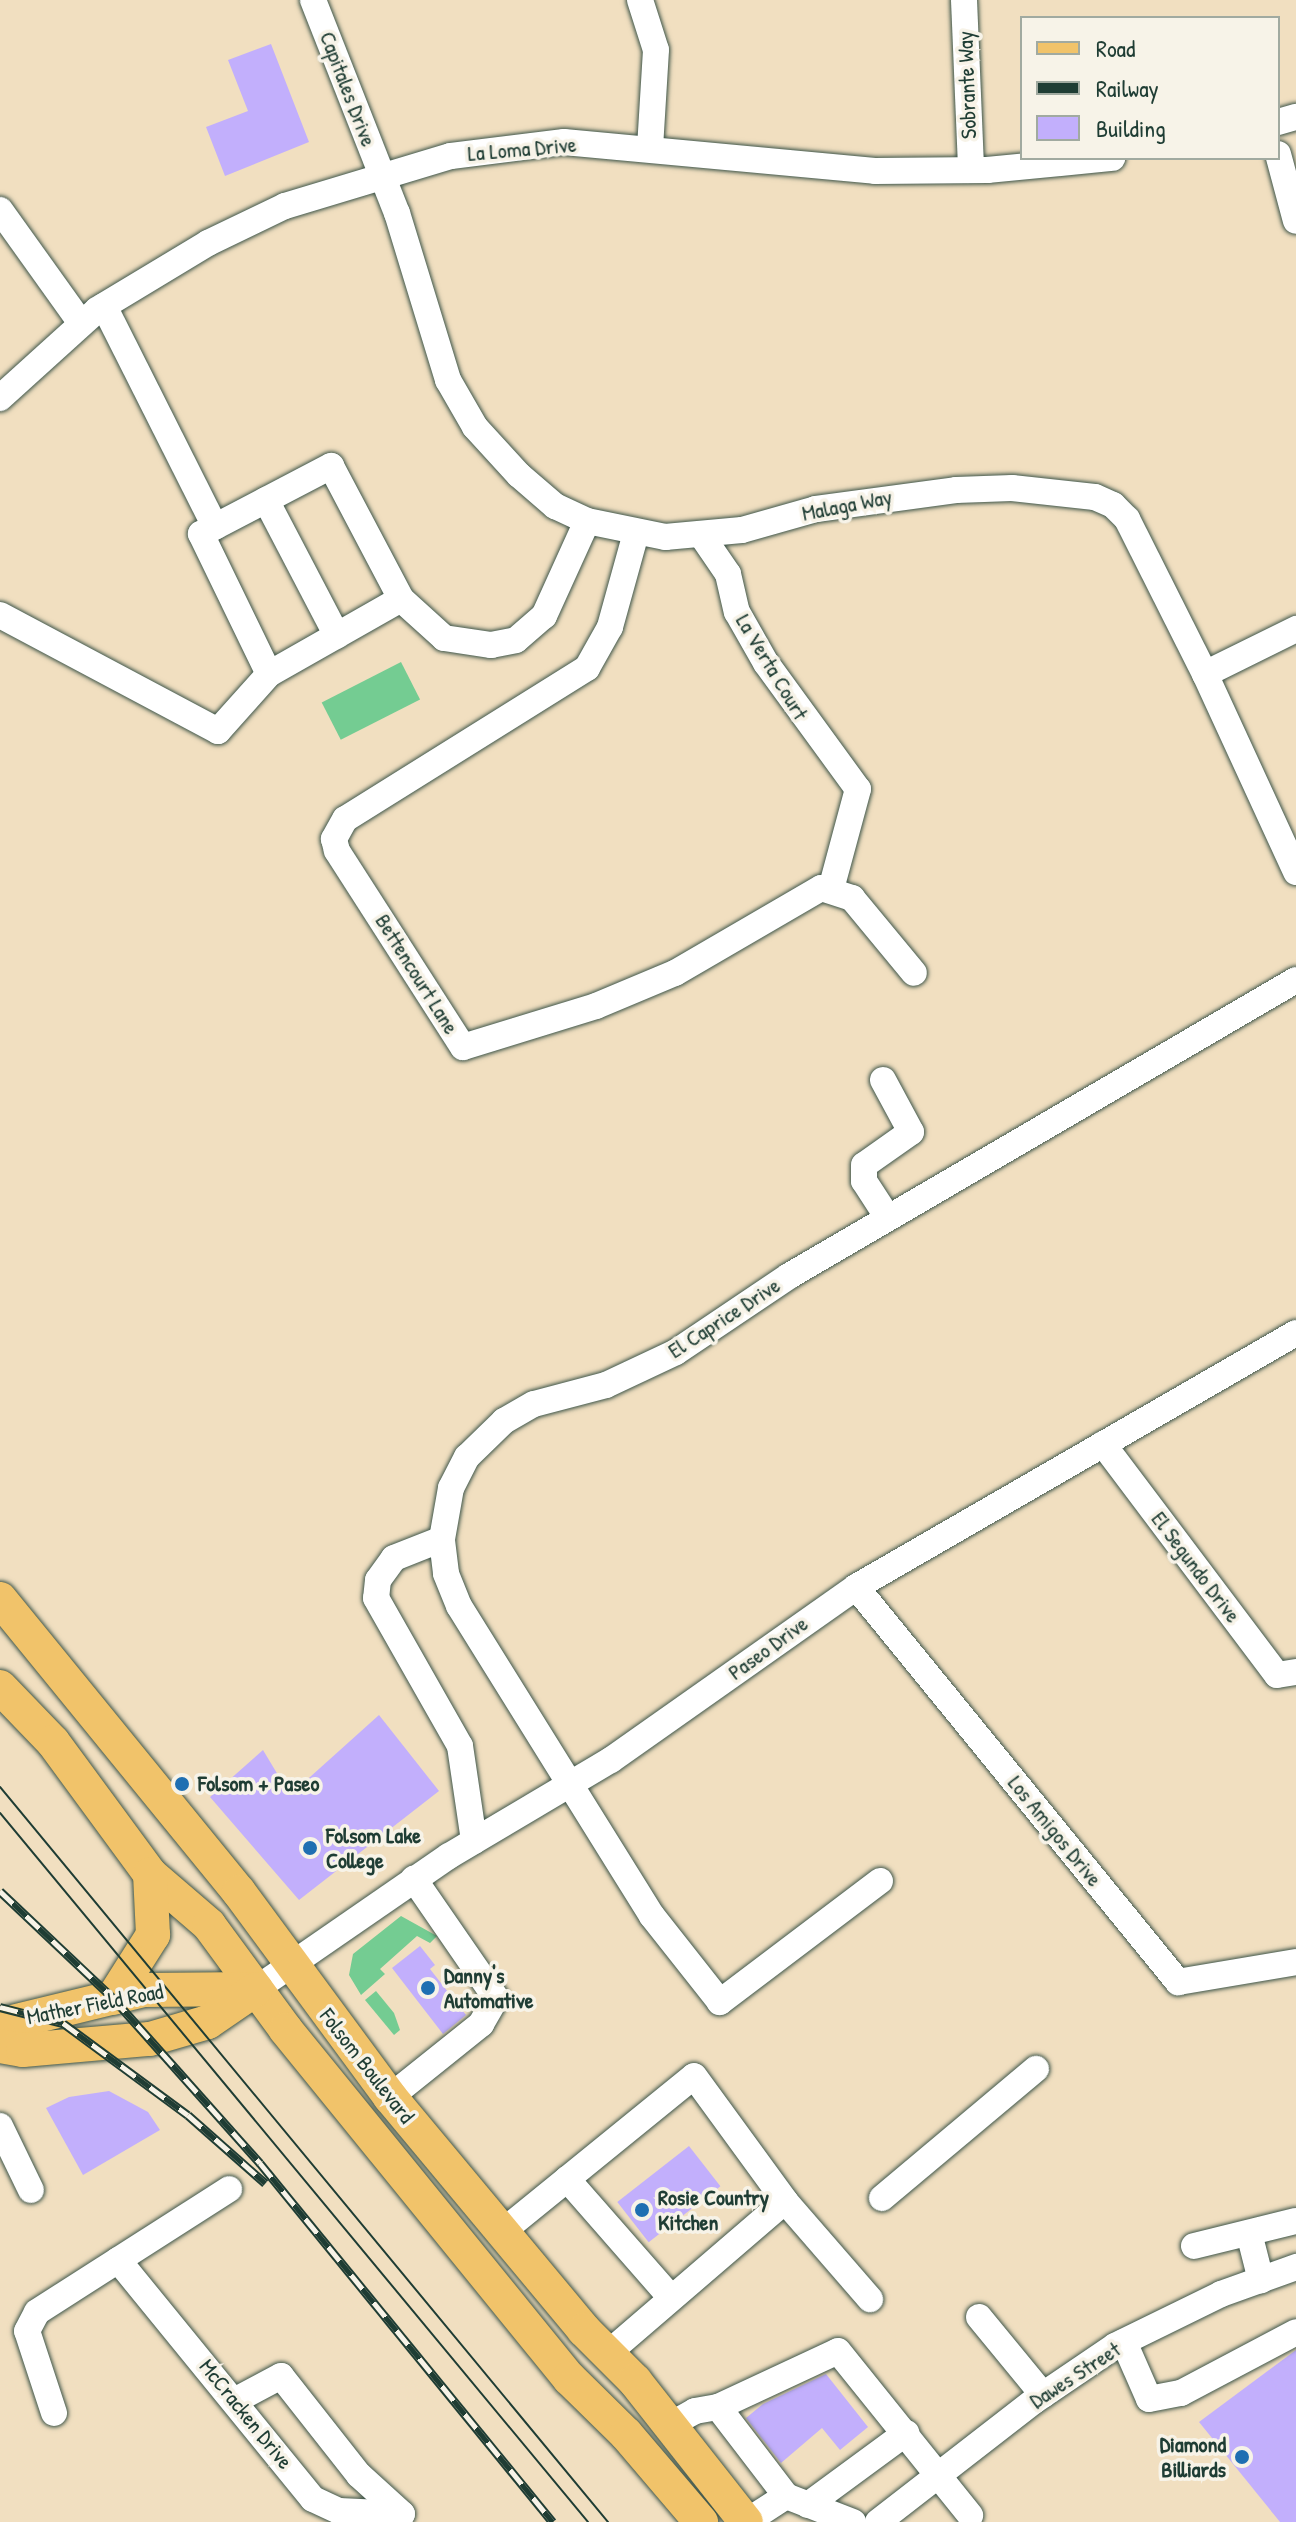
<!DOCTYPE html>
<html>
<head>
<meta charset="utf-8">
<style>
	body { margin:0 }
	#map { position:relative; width:1296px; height:2522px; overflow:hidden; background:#f1dfc0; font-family:"Patrick Hand",sans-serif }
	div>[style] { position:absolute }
	.green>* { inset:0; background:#74cc92; transform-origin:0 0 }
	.building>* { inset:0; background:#c2affc; transform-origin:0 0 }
	.roads { filter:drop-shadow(0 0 2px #3e5549) drop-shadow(0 0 2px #3e5549) }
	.minor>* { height:26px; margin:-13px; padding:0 13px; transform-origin:13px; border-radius:13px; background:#fff }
	.major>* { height:34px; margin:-17px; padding:0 17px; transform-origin:17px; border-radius:17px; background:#f1c36a }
	.tram>* { height:2px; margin:-1px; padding:0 1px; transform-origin:1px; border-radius:1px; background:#1f3d34 }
	.rail>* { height:9px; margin-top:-4.5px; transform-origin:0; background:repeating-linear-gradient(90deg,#f7f3e8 0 18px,#1f3d34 0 36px); box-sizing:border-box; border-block:2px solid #1f3d34 }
	.dots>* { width:22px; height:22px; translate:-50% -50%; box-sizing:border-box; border:4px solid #f7f3e8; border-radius:50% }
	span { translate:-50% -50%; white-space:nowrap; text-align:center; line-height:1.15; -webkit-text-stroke:7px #f7f3e8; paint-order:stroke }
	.street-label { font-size:22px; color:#1f3d34 }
	.poi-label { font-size:22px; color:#1f3d34; font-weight:700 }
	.left { translate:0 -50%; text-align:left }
	.right { translate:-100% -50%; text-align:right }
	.legend { position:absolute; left:1020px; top:16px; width:260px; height:144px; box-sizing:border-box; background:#f7f3e8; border:2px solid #a1aaa0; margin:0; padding:10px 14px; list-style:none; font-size:24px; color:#1f3d34 }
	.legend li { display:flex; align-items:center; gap:16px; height:40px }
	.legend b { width:40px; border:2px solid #a1aaa0 }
</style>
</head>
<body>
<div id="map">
	<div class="green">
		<i style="left:401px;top:662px;width:42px;height:89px;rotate:63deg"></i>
		<i style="clip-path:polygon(401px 1916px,437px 1936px,430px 1943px,417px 1936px,380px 1969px,385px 1974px,361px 1995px,349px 1975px,353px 1954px)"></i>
		<i style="clip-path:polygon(376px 1991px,394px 2013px,400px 2030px,394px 2035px,365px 2000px)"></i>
	</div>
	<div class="building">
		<i style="clip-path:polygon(271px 44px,309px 142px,225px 176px,206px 127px,248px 111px,228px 60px)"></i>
		<i style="clip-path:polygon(379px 1715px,439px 1791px,299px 1900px,210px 1797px,263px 1750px,290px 1795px)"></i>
		<i style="clip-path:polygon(420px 1946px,435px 1965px,430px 1969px,466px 2015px,443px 2034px,392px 1968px)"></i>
		<i style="clip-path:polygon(109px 2091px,148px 2112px,160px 2130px,83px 2175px,46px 2108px,69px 2097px)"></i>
		<i style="left:689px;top:2146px;width:51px;height:91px;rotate:52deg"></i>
		<i style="clip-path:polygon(1296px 2350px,1296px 2522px,1280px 2522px,1199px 2422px)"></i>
		<i style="clip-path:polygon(826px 2374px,868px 2427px,840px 2450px,822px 2428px,781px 2463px,746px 2418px,763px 2404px)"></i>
	</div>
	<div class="roads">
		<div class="minor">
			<i style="left:313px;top:0;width:229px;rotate:68.5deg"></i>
			<i style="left:397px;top:213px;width:175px;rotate:73deg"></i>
			<i style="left:448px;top:380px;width:54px;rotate:60.1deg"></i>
			<i style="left:475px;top:427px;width:65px;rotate:47.5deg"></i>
			<i style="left:519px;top:475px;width:48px;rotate:40.7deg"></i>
			<i style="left:555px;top:506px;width:35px;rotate:25deg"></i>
			<i style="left:587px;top:521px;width:80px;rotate:11.6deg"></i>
			<i style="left:665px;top:537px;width:77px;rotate:-5.2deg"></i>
			<i style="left:742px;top:530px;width:77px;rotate:-15.8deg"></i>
			<i style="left:816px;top:509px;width:141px;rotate:-7.7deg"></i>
			<i style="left:956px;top:490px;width:56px;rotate:-2deg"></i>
			<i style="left:1012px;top:488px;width:83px;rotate:6.2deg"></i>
			<i style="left:1095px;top:497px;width:20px;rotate:24deg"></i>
			<i style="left:1113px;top:505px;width:20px;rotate:45deg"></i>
			<i style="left:1127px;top:519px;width:174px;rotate:63.3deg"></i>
			<i style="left:1205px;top:674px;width:218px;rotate:65.3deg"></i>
			<i style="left:640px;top:0;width:52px;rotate:72.3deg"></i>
			<i style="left:656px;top:50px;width:99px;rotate:93.5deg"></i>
			<i style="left:964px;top:0;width:170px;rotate:87.6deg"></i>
			<i style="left:1278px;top:122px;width:19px;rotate:-16deg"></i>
			<i style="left:1278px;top:154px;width:69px;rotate:75deg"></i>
			<i style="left:0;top:210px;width:139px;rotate:54.4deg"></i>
			<i style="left:104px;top:306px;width:247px;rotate:63.3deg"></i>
			<i style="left:0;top:398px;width:131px;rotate:-42.2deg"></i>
			<i style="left:97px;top:310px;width:130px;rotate:-31.1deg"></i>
			<i style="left:208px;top:243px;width:85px;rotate:-25.7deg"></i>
			<i style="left:285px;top:206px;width:173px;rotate:-16.8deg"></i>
			<i style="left:451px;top:156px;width:114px;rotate:-7.1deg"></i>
			<i style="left:564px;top:142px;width:312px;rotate:5.3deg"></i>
			<i style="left:875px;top:171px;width:112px;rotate:-0.5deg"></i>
			<i style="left:987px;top:170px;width:126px;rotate:-5.5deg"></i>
			<i style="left:266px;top:500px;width:153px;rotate:62.4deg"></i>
			<i style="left:636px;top:533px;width:98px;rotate:105.5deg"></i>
			<i style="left:610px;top:627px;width:47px;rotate:119.3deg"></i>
			<i style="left:587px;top:668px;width:285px;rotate:148deg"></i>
			<i style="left:345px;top:819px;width:23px;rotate:119deg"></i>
			<i style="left:334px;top:839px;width:12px;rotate:76deg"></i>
			<i style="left:337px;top:851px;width:233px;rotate:57.3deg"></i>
			<i style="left:463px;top:1047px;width:139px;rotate:-17.1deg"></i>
			<i style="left:596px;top:1006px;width:86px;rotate:-22.7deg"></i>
			<i style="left:675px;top:973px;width:169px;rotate:-30.2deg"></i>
			<i style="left:821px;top:888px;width:33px;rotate:18deg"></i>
			<i style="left:852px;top:898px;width:97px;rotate:50.4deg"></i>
			<i style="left:702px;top:536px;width:46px;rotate:55.6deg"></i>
			<i style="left:728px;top:574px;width:39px;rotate:77deg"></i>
			<i style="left:737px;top:612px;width:59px;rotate:60.4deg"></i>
			<i style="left:766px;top:663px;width:156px;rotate:53.9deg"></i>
			<i style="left:858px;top:789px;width:104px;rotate:105.1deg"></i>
			<i style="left:0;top:615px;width:247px;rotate:28deg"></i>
			<i style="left:218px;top:731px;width:76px;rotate:-48.2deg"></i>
			<i style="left:269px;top:674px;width:152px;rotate:-29.6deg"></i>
			<i style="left:269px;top:674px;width:156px;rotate:-115.9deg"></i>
			<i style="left:201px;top:534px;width:147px;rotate:-27.6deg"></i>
			<i style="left:331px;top:466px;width:150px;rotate:62.2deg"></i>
			<i style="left:401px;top:599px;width:58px;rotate:42.2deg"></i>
			<i style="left:444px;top:638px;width:48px;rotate:8.5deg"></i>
			<i style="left:491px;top:645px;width:25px;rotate:-11deg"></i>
			<i style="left:516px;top:640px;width:37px;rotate:-41deg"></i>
			<i style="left:544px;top:616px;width:104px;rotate:-65.6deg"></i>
			<i style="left:1205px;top:674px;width:102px;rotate:-26.3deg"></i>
			<i style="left:883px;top:1080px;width:59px;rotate:61.7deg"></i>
			<i style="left:911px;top:1132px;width:57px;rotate:144.9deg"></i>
			<i style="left:864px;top:1165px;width:16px;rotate:90deg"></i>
			<i style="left:864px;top:1181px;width:44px;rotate:57deg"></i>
			<i style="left:1103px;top:1444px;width:289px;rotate:53deg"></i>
			<i style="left:1277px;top:1675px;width:19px;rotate:-9deg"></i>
			<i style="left:442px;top:1539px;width:52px;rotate:158.4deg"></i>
			<i style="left:394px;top:1558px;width:27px;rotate:126deg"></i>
			<i style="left:378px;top:1580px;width:18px;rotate:96deg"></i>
			<i style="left:376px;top:1598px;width:170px;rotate:60.4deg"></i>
			<i style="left:460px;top:1746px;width:96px;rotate:81.6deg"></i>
			<i style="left:856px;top:1587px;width:510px;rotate:50.81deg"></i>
			<i style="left:1178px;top:1982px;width:120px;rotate:-9.6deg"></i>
			<i style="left:880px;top:1881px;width:201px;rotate:142.9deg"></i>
			<i style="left:720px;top:2002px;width:110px;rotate:-128.3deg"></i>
			<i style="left:652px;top:1916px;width:365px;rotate:-121.9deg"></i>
			<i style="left:459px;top:1606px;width:35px;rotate:-112deg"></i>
			<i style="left:446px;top:1573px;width:34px;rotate:-97deg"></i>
			<i style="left:442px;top:1539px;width:52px;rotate:-80deg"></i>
			<i style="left:451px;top:1488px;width:35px;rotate:-63deg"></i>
			<i style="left:467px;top:1457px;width:52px;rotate:-44.2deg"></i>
			<i style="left:504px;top:1421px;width:34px;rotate:-30deg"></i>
			<i style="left:534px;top:1404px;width:74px;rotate:-14.8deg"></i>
			<i style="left:606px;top:1385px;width:77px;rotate:-25.2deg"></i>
			<i style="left:676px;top:1352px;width:136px;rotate:-33.9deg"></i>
			<i style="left:789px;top:1276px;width:587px;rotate:-30.28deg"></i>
			<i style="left:256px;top:1989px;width:234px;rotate:-34.6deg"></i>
			<i style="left:449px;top:1856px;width:188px;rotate:-30.7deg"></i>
			<i style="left:611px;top:1760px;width:300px;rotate:-35.2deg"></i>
			<i style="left:856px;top:1587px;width:508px;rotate:-30deg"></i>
			<i style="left:390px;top:2097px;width:117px;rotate:-38.7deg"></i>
			<i style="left:481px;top:2024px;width:30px;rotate:-60deg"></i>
			<i style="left:496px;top:1998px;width:145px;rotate:-124.6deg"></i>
			<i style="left:0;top:2126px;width:71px;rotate:64.2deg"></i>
			<i style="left:567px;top:2179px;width:158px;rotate:48.8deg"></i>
			<i style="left:882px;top:2198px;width:201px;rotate:-40deg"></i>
			<i style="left:785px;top:2201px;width:130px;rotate:49.1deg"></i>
			<i style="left:502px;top:2232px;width:247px;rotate:-39.1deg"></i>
			<i style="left:694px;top:2076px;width:155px;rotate:53.9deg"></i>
			<i style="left:785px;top:2201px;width:235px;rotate:139.3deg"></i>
			<i style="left:1249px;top:2233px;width:49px;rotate:75.7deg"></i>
			<i style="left:1194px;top:2246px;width:105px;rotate:-13.8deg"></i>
			<i style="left:118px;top:2260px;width:308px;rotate:50.8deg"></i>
			<i style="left:313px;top:2499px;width:29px;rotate:25deg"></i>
			<i style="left:339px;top:2511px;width:63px;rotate:2.7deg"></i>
			<i style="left:979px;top:2317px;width:101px;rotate:50.6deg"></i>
			<i style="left:1124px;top:2342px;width:62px;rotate:66.3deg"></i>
			<i style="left:1149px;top:2399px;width:33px;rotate:-11deg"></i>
			<i style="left:1181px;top:2393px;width:130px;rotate:-27.9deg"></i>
			<i style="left:236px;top:2400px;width:51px;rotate:-28.1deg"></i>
			<i style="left:281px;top:2376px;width:126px;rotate:51.8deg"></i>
			<i style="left:359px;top:2475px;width:58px;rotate:42.2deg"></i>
			<i style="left:718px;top:2407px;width:132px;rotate:-25deg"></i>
			<i style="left:838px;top:2351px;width:211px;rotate:51.2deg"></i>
			<i style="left:54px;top:2413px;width:86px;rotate:-108.2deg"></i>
			<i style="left:27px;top:2331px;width:21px;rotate:-62deg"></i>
			<i style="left:37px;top:2312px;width:228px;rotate:-32.6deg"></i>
			<i style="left:670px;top:2425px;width:29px;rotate:-29deg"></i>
			<i style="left:695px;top:2411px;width:23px;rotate:-10deg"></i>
			<i style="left:718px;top:2407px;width:112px;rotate:52.6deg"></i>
			<i style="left:786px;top:2496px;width:72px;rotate:21.2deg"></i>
			<i style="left:808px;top:2505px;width:122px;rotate:-36.3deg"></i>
			<i style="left:746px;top:2522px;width:48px;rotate:-33deg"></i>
			<i style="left:878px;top:2522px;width:197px;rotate:-37.8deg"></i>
			<i style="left:1034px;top:2401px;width:98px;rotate:-34.2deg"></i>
			<i style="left:1115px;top:2346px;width:118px;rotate:-26.1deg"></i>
			<i style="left:1221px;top:2294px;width:80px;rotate:-19.8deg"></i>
		</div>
		<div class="major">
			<i style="left:0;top:1599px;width:378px;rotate:50.8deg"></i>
			<i style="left:239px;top:1892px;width:255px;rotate:53.6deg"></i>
			<i style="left:390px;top:2097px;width:303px;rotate:50.2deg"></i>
			<i style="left:584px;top:2330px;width:72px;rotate:45deg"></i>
			<i style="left:635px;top:2381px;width:179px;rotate:51.8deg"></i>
			<i style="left:0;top:1687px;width:76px;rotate:46.1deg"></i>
			<i style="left:53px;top:1742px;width:164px;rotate:53.7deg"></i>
			<i style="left:150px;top:1874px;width:78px;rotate:40.8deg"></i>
			<i style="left:209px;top:1925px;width:130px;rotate:53.7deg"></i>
			<i style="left:286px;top:2030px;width:449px;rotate:50.9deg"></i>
			<i style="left:569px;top:2378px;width:80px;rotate:44.5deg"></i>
			<i style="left:626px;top:2434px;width:116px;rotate:49.6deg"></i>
			<i style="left:113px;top:1998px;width:75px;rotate:-57.6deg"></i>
			<i style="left:153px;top:1935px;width:61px;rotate:-92.8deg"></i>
			<i style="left:0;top:2025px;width:148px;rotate:-13.7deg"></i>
			<i style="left:144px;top:1990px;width:112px;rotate:-0.5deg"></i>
			<i style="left:0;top:2046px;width:23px;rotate:10deg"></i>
			<i style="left:23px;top:2050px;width:127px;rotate:-5deg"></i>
			<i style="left:150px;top:2039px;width:60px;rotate:-16.3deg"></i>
			<i style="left:208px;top:2022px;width:58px;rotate:-34.5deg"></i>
		</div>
	</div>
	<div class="tram">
		<i style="left:0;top:1787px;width:954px;rotate:50.4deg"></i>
		<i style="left:0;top:1813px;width:921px;rotate:50.33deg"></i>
	</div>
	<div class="rail">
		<i style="left:0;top:1891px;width:156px;rotate:43.4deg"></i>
		<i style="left:113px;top:1998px;width:221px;rotate:48.3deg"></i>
		<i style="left:260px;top:2163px;width:463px;rotate:50.8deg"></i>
		<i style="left:0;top:2007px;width:65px;rotate:14.3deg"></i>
		<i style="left:63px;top:2023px;width:155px;rotate:36.4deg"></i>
		<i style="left:188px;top:2115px;width:103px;rotate:41.4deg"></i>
	</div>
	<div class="dots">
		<i style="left:182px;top:1784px;background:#1f6fb2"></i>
		<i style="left:310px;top:1848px;background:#1f6fb2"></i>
		<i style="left:428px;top:1988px;background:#1f6fb2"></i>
		<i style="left:642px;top:2210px;background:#1f6fb2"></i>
		<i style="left:1242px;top:2457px;background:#1f6fb2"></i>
	</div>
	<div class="street-label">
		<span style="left:967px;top:85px;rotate:-92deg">Sobrante Way</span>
		<span style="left:348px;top:89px;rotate:69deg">Capitales Drive</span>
		<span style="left:522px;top:149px;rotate:-5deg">La Loma Drive</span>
		<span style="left:847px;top:505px;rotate:-11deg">Malaga Way</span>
		<span style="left:772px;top:667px;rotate:59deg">La Verta Court</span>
		<span style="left:417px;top:974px;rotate:58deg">Bettencourt Lane</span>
		<span style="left:724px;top:1318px;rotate:-33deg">El Caprice Drive</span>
		<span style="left:1196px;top:1567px;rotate:53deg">El Segundo Drive</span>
		<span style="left:768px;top:1648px;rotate:-36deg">Paseo Drive</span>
		<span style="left:1055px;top:1831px;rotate:51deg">Los Amigos Drive</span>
		<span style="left:95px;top:2004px;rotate:-11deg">Mather Field Road</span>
		<span style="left:367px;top:2066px;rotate:52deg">Folsom Boulevard</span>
		<span style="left:1075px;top:2375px;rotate:-33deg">Dawes Street</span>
		<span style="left:246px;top:2414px;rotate:51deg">McCracken Drive</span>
	</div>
	<div class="poi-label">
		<span class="left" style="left:198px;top:1784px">Folsom + Paseo</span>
		<span class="left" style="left:326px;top:1848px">Folsom Lake<br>College</span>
		<span class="left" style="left:444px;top:1988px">Danny's<br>Automative</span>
		<span class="left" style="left:658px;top:2210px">Rosie Country<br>Kitchen</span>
		<span class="right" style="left:1226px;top:2457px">Diamond<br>Billiards</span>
	</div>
	<ul class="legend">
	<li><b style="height:10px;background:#f1c36a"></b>Road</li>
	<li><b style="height:10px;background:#1f3d34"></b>Railway</li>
	<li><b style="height:22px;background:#c2affc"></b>Building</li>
	</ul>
</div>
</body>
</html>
